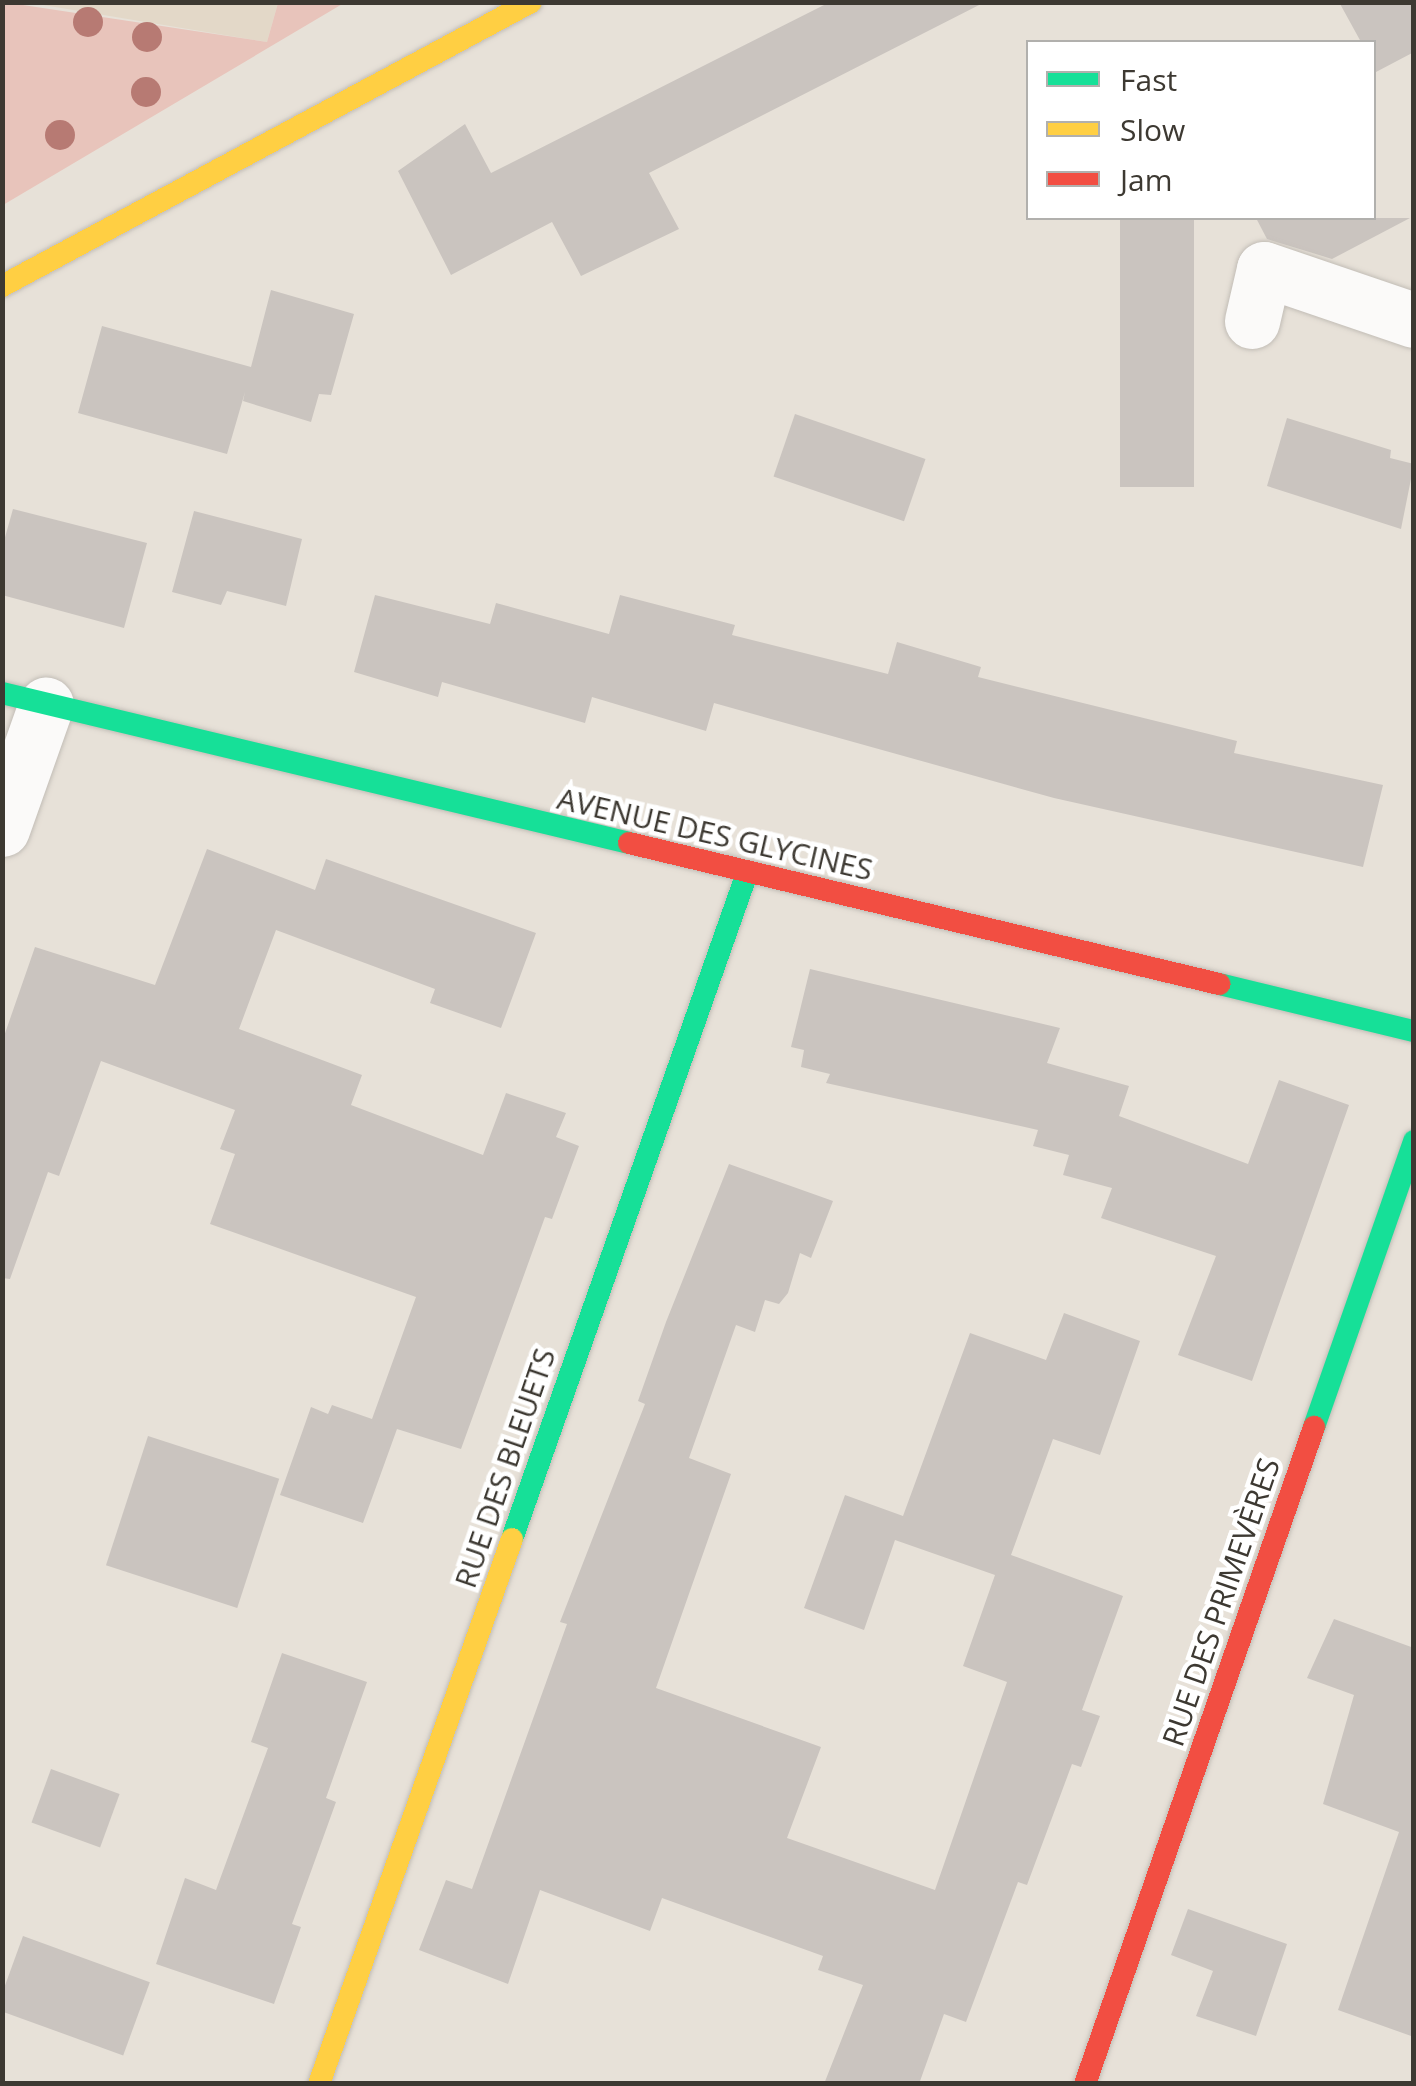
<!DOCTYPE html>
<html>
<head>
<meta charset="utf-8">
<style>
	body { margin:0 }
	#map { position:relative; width:1416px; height:2086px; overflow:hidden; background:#e7e1d8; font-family:"Open Sans",sans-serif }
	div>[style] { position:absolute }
	.built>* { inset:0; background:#e3d8c8 }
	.green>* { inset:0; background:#e8c4bb }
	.building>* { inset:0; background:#cac4bf; transform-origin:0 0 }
	.roads { filter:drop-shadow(0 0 2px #c2bdb6) drop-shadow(0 0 2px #c2bdb6) }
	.street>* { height:55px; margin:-27.5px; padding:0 27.5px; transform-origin:27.5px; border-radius:27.5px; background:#fbfaf9 }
	.fast>* { height:22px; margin:-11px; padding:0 11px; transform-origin:11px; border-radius:11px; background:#16e098 }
	.slow>* { height:22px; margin:-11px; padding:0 11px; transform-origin:11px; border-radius:11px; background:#ffcf43 }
	.jam>* { height:22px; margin:-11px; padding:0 11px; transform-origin:11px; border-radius:11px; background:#f24e42 }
	.trees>* { width:30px; height:30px; margin:-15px; border-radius:50%; background:#b77a73 }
	span { translate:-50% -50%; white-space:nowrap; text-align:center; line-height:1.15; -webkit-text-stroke:9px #fff; paint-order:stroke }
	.street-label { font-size:30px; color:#3d3932 }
	.frame { position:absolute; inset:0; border:5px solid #3d3932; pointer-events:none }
	.legend { position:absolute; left:1026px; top:40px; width:350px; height:180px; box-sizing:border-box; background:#fff; border:2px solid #b1b0ad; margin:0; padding:12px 18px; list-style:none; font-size:30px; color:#3d3932 }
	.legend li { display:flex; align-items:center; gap:20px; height:50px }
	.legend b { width:50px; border:2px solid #b1b0ad }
</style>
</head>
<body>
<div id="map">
	<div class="built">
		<i style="clip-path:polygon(31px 3px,278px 3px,267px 42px)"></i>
	</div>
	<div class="green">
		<i style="clip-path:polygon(3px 2px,267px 42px,278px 3px,344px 3px,3px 205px)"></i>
	</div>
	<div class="building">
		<i style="clip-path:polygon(830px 2px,985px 2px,649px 173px,679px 229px,581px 276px,552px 222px,451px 275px,398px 171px,465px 124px,491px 173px)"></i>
		<i style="clip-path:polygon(1339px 2px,1414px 2px,1414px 52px,1376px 72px,1374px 42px,1361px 42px)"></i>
		<i style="left:1120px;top:218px;width:74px;height:269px"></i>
		<i style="clip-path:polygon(1256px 218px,1410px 218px,1332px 259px,1267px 239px)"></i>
		<i style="clip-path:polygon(271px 290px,354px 314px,331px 395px,319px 394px,311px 422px,243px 401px,245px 392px,227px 454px,78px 413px,102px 326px,251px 367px)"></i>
		<i style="left:795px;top:414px;width:138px;height:66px;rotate:19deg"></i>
		<i style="clip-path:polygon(1287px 418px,1391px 450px,1390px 458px,1414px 464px,1401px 529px,1267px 486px)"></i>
		<i style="clip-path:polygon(13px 509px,147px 543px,124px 628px,2px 595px,2px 548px)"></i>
		<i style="clip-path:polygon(194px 511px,302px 539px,286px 606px,227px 591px,221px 605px,172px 592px)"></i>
		<i style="clip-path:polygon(375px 595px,490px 624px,496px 603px,609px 634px,620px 595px,735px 625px,732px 635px,888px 674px,897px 642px,981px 667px,978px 677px,1237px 741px,1234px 753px,1383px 785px,1363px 867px,1054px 798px,714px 703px,706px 731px,592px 697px,585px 723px,442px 682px,438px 697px,354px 672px)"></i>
		<i style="clip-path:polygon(207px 849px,315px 890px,326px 859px,536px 933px,501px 1028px,430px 1003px,435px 989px,276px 930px,239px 1029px,362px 1075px,351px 1105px,483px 1155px,506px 1093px,566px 1113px,556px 1137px,579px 1146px,552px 1219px,545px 1217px,461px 1449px,397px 1429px,363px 1523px,280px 1495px,311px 1407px,328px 1414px,332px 1405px,372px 1419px,416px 1297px,210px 1224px,235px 1154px,220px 1149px,235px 1110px,101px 1061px,59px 1176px,48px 1172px,10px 1279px,2px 1278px,2px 1042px,35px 947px,155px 985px)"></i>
		<i style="clip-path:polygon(810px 969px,1060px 1028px,1047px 1063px,1129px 1086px,1119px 1116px,1248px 1164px,1279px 1080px,1349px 1105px,1252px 1381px,1178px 1355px,1216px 1256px,1101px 1218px,1112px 1188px,1063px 1175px,1069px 1155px,1033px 1146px,1038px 1130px,826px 1083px,830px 1074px,801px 1067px,804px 1050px,791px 1047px)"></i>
		<i style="clip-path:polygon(729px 1164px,833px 1201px,811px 1258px,800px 1253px,788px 1293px,779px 1304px,765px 1300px,755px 1332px,736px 1325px,689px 1458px,731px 1474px,656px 1688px,821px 1747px,787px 1838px,935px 1890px,1007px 1682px,963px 1666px,995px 1575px,895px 1540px,864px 1630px,804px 1608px,845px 1495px,903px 1516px,970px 1333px,1046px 1360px,1064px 1313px,1140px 1341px,1100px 1455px,1053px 1439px,1011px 1555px,1123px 1596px,1082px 1710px,1100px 1716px,1081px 1767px,1072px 1764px,1027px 1885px,1018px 1882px,966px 2022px,944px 2014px,919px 2084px,824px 2084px,863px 1985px,818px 1970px,823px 1956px,662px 1898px,650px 1931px,540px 1890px,508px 1984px,419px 1950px,446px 1880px,472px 1889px,567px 1624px,560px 1622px,645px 1404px,638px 1401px,666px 1322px)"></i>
		<i style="left:148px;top:1436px;width:138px;height:136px;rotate:18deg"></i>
		<i style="clip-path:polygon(1334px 1619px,1414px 1648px,1414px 2037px,1338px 2010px,1399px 1832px,1323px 1804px,1354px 1695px,1307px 1678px)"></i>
		<i style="clip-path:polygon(282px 1653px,367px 1682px,326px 1798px,336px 1802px,292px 1924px,301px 1927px,274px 2004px,156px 1964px,185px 1878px,216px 1890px,268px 1748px,251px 1742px)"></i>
		<i style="left:51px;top:1769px;width:73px;height:57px;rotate:20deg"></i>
		<i style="clip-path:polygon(1188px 1909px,1287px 1944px,1256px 2036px,1196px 2016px,1213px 1971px,1171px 1955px)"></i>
		<i style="left:23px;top:1936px;width:135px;height:78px;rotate:20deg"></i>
	</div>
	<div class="roads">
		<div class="street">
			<i style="left:1252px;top:321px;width:53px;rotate:-77deg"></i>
			<i style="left:1264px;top:269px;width:158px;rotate:18.8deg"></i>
			<i style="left:2px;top:829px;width:132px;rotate:-70.5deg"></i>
		</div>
		<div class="fast">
			<i style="left:2px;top:693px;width:645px;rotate:13.45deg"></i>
			<i style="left:1219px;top:984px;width:201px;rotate:13.6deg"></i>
			<i style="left:1314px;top:1427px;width:303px;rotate:-70.7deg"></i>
			<i style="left:512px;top:1539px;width:706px;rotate:-70.56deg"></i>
		</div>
		<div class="slow">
			<i style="left:2px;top:286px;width:600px;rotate:-28.23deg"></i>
			<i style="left:319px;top:2084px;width:578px;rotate:-70.5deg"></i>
		</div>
		<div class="jam">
			<i style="left:629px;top:843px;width:607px;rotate:13.44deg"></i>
			<i style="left:1085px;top:2084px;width:696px;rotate:-70.78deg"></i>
		</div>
	</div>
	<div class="trees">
		<i style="left:88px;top:22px"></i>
		<i style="left:147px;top:37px"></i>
		<i style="left:146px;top:92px"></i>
		<i style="left:60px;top:135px"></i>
	</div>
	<div class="street-label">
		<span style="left:715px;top:834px;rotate:13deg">AVENUE DES GLYCINES</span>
		<span style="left:505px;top:1468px;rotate:-71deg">RUE DES BLEUETS</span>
		<span style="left:1221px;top:1602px;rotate:-71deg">RUE DES PRIMEVÈRES</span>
	</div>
	<div class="frame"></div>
	<ul class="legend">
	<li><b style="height:12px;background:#16e098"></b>Fast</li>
	<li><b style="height:12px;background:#ffcf43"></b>Slow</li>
	<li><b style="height:12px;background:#f24e42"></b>Jam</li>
	</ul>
</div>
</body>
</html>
